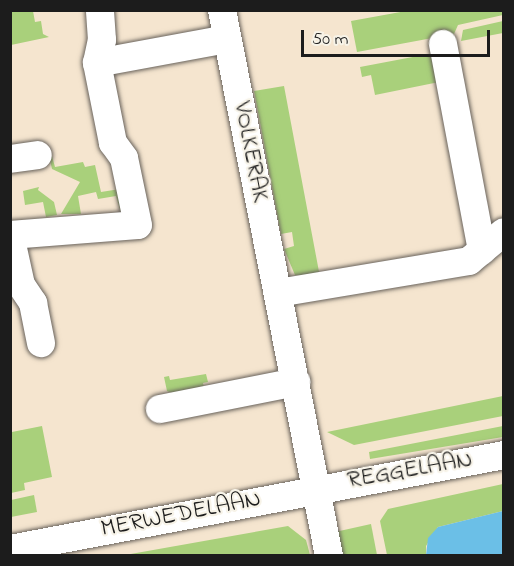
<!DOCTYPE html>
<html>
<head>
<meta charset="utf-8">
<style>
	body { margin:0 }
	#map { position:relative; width:514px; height:566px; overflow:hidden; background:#f5e5cf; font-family:"Indie Flower",sans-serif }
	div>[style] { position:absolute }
	.green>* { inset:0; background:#a9d07b }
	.water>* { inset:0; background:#6bbfe7 }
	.roads { filter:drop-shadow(0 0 2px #68625b) drop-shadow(0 0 2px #68625b) }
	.minor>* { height:28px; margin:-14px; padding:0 14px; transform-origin:14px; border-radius:14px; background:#fff }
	span { translate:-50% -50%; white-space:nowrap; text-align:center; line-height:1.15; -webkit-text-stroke:4.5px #f7f3e8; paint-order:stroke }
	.street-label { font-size:24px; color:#1c1c1c }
	.frame { position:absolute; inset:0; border:12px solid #1c1c1c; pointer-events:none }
	.scale { position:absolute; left:301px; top:30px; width:189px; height:27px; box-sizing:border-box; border:3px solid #1c1c1c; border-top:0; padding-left:8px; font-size:18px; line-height:21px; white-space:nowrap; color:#1c1c1c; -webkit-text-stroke:4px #f7f3e8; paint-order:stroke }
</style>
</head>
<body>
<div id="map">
	<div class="green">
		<i style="clip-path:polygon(11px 10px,33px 11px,35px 22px,41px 21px,43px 34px,49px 37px,11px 45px)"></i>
		<i style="clip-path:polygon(406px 11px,503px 11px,503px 15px,458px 25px,454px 34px,357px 52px,351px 21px)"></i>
		<i style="clip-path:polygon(503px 21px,503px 33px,461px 41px,463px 30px)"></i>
		<i style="clip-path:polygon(439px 52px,444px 81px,375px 95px,371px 75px,362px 77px,360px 67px)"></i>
		<i style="clip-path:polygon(284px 86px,320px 277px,295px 275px,284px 249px,294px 246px,292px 232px,281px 234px,254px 91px)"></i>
		<i style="clip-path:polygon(49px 156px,52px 156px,55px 167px,83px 162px,85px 167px,95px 165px,101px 192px,120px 189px,121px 213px,116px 196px,98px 199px,96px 192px,78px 196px,81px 214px,61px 214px,80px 182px,52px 169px)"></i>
		<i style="clip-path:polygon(39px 187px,38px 190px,54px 202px,57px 215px,46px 217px,43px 202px,25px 205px,23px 191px)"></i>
		<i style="clip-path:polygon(206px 374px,208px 382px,203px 383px,204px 388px,174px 394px,167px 391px,164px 377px,169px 376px,170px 380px)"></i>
		<i style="clip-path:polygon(503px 396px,503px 416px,354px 445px,327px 432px)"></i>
		<i style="clip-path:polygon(42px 426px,52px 477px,24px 483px,25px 490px,11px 493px,11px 427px,12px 432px)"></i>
		<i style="clip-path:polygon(503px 426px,503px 437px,370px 459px,369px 452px)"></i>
		<i style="clip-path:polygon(503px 484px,503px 511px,438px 527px,426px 546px,426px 555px,387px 555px,380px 521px,388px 509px)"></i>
		<i style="clip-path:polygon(34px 495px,37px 512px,11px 517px,11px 500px)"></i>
		<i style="clip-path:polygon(371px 524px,377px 555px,340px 555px,335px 532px)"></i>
		<i style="clip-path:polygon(288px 526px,306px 540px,310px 555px,125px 555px)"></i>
	</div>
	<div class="water">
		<i style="clip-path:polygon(503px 511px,503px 555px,426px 555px,428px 538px,438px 527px)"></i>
	</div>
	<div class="roads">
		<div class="minor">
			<i style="left:222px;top:10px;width:556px;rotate:78.91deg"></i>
			<i style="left:443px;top:44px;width:210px;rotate:79.3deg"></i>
			<i style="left:97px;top:63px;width:24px;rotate:-78deg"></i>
			<i style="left:102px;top:40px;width:30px;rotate:-94deg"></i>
			<i style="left:10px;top:159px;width:28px;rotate:-8deg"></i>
			<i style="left:10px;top:235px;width:128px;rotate:-4.5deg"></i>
			<i style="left:138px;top:225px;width:68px;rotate:-101.8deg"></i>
			<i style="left:124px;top:158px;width:19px;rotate:-126deg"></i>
			<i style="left:113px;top:143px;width:82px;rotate:-101.3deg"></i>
			<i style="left:97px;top:63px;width:132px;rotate:-10.5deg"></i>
			<i style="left:10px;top:235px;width:51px;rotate:77.6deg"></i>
			<i style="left:21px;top:285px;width:22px;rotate:56deg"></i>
			<i style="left:33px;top:303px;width:41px;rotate:78.7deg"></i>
			<i style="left:278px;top:293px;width:194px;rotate:-9.5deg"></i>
			<i style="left:469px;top:261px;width:45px;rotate:-39.6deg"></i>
			<i style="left:160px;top:409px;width:139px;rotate:-11.2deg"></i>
			<i style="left:10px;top:549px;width:503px;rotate:-10.77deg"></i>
		</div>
	</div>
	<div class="street-label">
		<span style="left:250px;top:152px;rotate:79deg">VOLKERAK</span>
		<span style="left:410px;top:471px;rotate:-10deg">REGGELAAN</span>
		<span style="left:181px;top:515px;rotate:-11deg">MERWEDELAAN</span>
	</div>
	<div class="frame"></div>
	<div class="scale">50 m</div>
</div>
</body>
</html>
